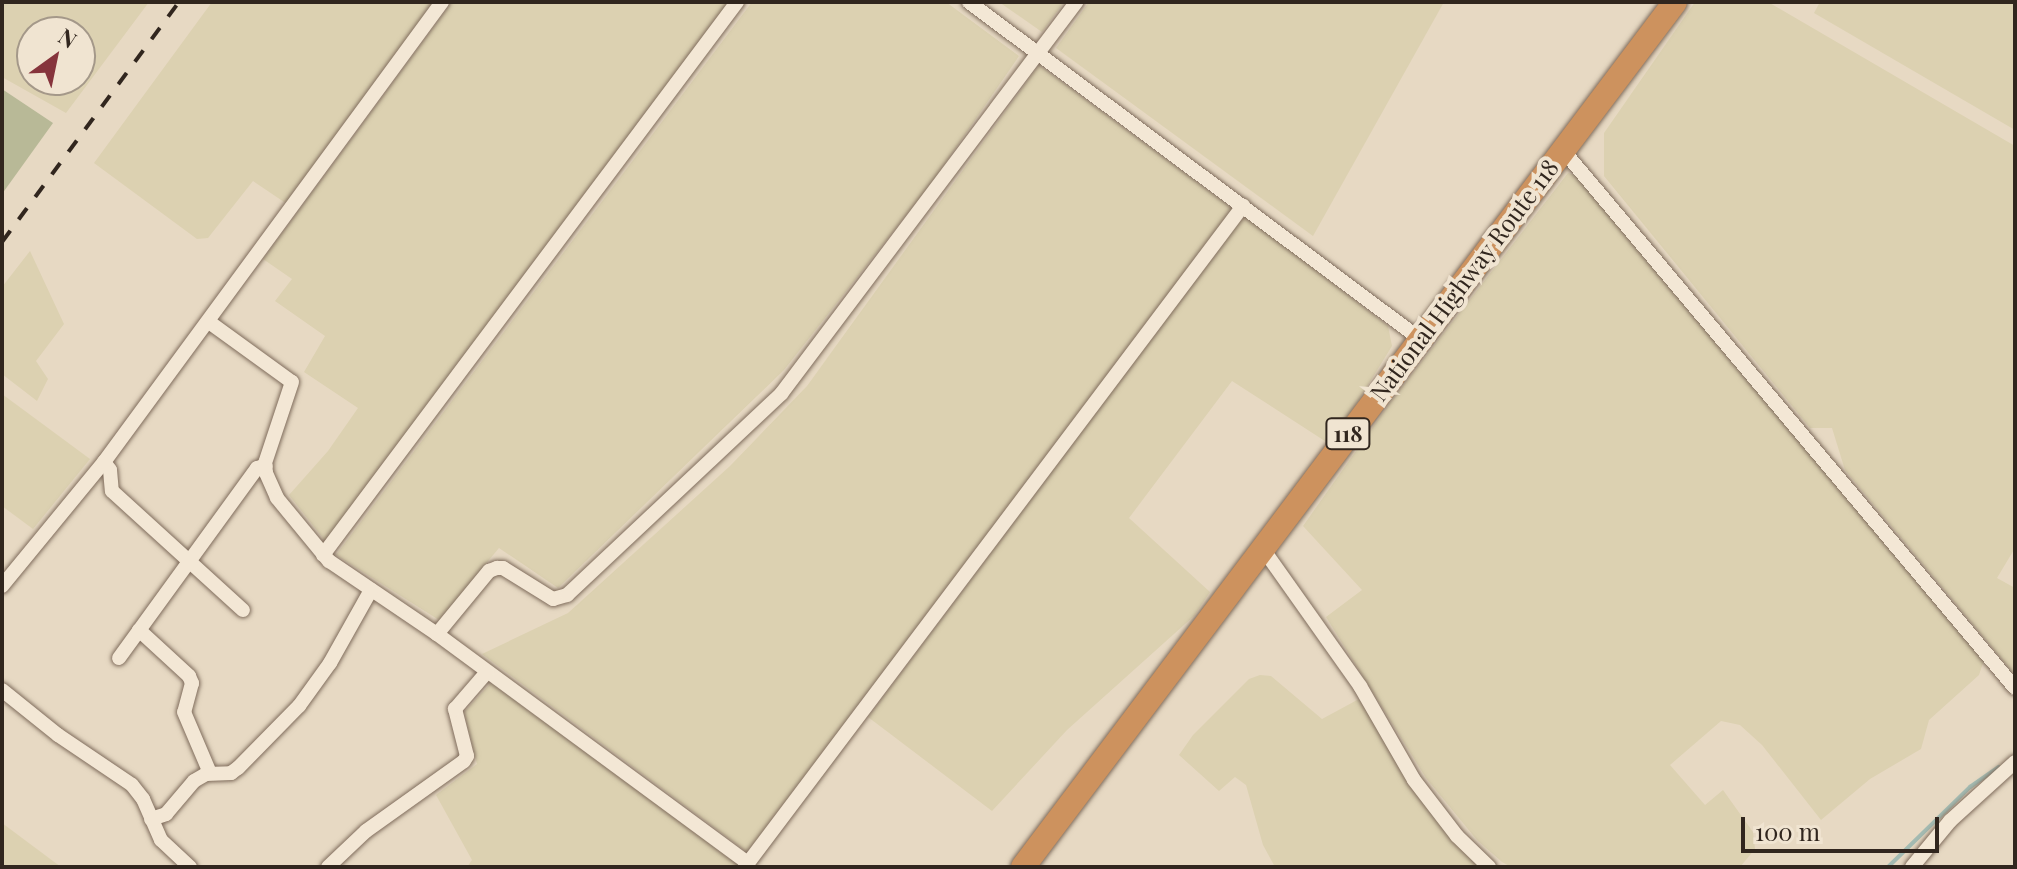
<!DOCTYPE html>
<html>
<head>
<meta charset="utf-8">
<style>
	body { margin:0 }
	#map { position:relative; width:2017px; height:869px; overflow:hidden; background:#e7d9c3; font-family:"Playfair Display",serif }
	div>[style] { position:absolute }
	.farmland>* { inset:0; background:#dcd1b1 }
	.cemetery>* { inset:0; background:#b8b997 }
	.stream>* { height:4px; margin:-2px; padding:0 2px; transform-origin:2px; border-radius:2px; background:#a4bbb2 }
	.roads { filter:drop-shadow(0 0 2px #7f6c5c) drop-shadow(0 0 2px #7f6c5c) }
	.street>* { height:14px; margin:-7px; padding:0 7px; transform-origin:7px; border-radius:7px; background:#f3e7d5 }
	.highway>* { height:24px; margin:-12px; padding:0 12px; transform-origin:12px; border-radius:12px; background:#cd925e }
	.rail>* { height:4px; margin-top:-2px; transform-origin:0; background:repeating-linear-gradient(90deg,#31261e 0 14px,transparent 0 28px) }
	span { translate:-50% -50%; white-space:nowrap; text-align:center; line-height:1.15; -webkit-text-stroke:8px #f0e4d1; paint-order:stroke }
	.shield-label span { padding:2px 6px; background:#f0e4d1; border:2px solid; border-radius:6px; -webkit-text-stroke-width:0 }
	.shield-label { font-size:22px; color:#31261e; font-weight:700 }
	.street-label { font-size:24px; color:#31261e }
	.frame { position:absolute; inset:0; border:4px solid #31261e; pointer-events:none }
	.north { position:absolute; left:16px; top:16px; width:80px; height:80px; box-sizing:border-box; background:#f0e4d1; border:2px solid #a49889; border-radius:50%; rotate:33deg; font-size:22px; font-weight:700; line-height:32px; text-align:center; color:#31261e }
	.north::after { content:''; display:block; margin:auto; width:28px; height:36px; background:#86343c; clip-path:polygon(50% 0,100% 100%,50% 72%,0 100%) }
	.scale { position:absolute; left:1741px; top:817px; width:198px; height:36px; box-sizing:border-box; border:4px solid #31261e; border-top:0; padding-left:10px; font-size:24px; line-height:28px; white-space:nowrap; color:#31261e; -webkit-text-stroke:6px #f0e4d1; paint-order:stroke }
</style>
</head>
<body>
<div id="map">
	<div class="farmland">
		<i style="clip-path:polygon(evenodd,2px 2px,149px 2px,66px 113px,2px 77px,2px 2px,32px 32px,80px 32px,80px 80px,32px 80px,32px 32px)"></i>
		<i style="clip-path:polygon(212px 2px,434px 2px,287px 204px,253px 181px,208px 238px,197px 239px,94px 163px)"></i>
		<i style="clip-path:polygon(452px 2px,729px 2px,326px 542px,289px 495px,328px 451px,358px 408px,304px 372px,325px 336px,275px 301px,292px 279px,263px 259px)"></i>
		<i style="clip-path:polygon(752px 2px,946px 2px,1019px 56px,933px 181px,784px 370px,558px 588px,499px 548px,439px 620px,336px 555px)"></i>
		<i style="clip-path:polygon(999px 2px,1064px 2px,1042px 32px)"></i>
		<i style="clip-path:polygon(1089px 2px,1444px 2px,1313px 236px,1056px 48px)"></i>
		<i style="clip-path:polygon(1695px 2px,1768px 2px,2015px 146px,2015px 548px,1997px 578px,2015px 588px,2015px 675px,1845px 470px,1832px 428px,1810px 428px,1604px 176px,1604px 133px)"></i>
		<i style="clip-path:polygon(1820px 2px,2015px 2px,2015px 130px,1814px 13px)"></i>
		<i style="clip-path:polygon(1039px 65px,1233px 209px,747px 852px,482px 654px,568px 613px,730px 466px,807px 386px)"></i>
		<i style="clip-path:polygon(1568px 173px,1580px 177px,1984px 660px,1979px 675px,1929px 720px,1921px 749px,1870px 779px,1821px 820px,1762px 745px,1740px 725px,1721px 721px,1670px 765px,1705px 805px,1723px 790px,1753px 832px,1755px 849px,1740px 867px,1511px 867px,1502px 862px,1477px 840px,1426px 778px,1326px 617px,1362px 590px,1303px 526px,1392px 400px)"></i>
		<i style="clip-path:polygon(1244px 215px,1388px 326px,1392px 346px,1331px 445px,1232px 381px,1129px 518px,1210px 592px,1194px 616px,1067px 730px,992px 811px,868px 717px)"></i>
		<i style="clip-path:polygon(30px 251px,64px 324px,36px 361px,48px 379px,37px 401px,2px 374px,2px 287px)"></i>
		<i style="clip-path:polygon(2px 394px,90px 459px,33px 529px,2px 506px)"></i>
		<i style="clip-path:polygon(1260px 675px,1271px 676px,1322px 719px,1359px 699px,1410px 783px,1478px 867px,1275px 867px,1263px 845px,1246px 785px,1235px 777px,1219px 791px,1179px 755px,1193px 735px,1249px 679px)"></i>
		<i style="clip-path:polygon(491px 683px,738px 864px,736px 867px,467px 867px,472px 860px,436px 795px,477px 764px,464px 712px)"></i>
		<i style="clip-path:polygon(2px 823px,61px 867px,2px 867px)"></i>
	</div>
	<div class="cemetery">
		<i style="clip-path:polygon(2px 89px,53px 123px,2px 194px)"></i>
	</div>
	<div class="stream">
		<i style="left:1888px;top:867px;width:115px;rotate:-44.3deg"></i>
		<i style="left:1970px;top:787px;width:35px;rotate:-35deg"></i>
	</div>
	<div class="roads">
		<div class="street">
			<i style="left:969px;top:2px;width:563px;rotate:36.77deg"></i>
			<i style="left:1562px;top:149px;width:704px;rotate:49.95deg"></i>
			<i style="left:209px;top:322px;width:102px;rotate:35.9deg"></i>
			<i style="left:292px;top:382px;width:85px;rotate:108.4deg"></i>
			<i style="left:265px;top:463px;width:10px;rotate:84deg"></i>
			<i style="left:266px;top:473px;width:27px;rotate:66deg"></i>
			<i style="left:277px;top:498px;width:82px;rotate:50.5deg"></i>
			<i style="left:329px;top:561px;width:130px;rotate:34.1deg"></i>
			<i style="left:437px;top:634px;width:386px;rotate:36.4deg"></i>
			<i style="left:104px;top:462px;width:10px;rotate:53deg"></i>
			<i style="left:110px;top:470px;width:21px;rotate:85deg"></i>
			<i style="left:112px;top:491px;width:177px;rotate:42.3deg"></i>
			<i style="left:1263px;top:549px;width:168px;rotate:54.7deg"></i>
			<i style="left:1360px;top:686px;width:108px;rotate:60.1deg"></i>
			<i style="left:1414px;top:780px;width:71px;rotate:52.5deg"></i>
			<i style="left:1457px;top:836px;width:45px;rotate:44.1deg"></i>
			<i style="left:323px;top:555px;width:691px;rotate:-53.18deg"></i>
			<i style="left:2px;top:586px;width:161px;rotate:-50.6deg"></i>
			<i style="left:104px;top:462px;width:571px;rotate:-53.69deg"></i>
			<i style="left:139px;top:630px;width:68px;rotate:42.6deg"></i>
			<i style="left:189px;top:676px;width:8px;rotate:67deg"></i>
			<i style="left:192px;top:683px;width:30px;rotate:105deg"></i>
			<i style="left:184px;top:712px;width:66px;rotate:66.9deg"></i>
			<i style="left:437px;top:634px;width:82px;rotate:-50.5deg"></i>
			<i style="left:489px;top:571px;width:9px;rotate:-21deg"></i>
			<i style="left:497px;top:568px;width:6px"></i>
			<i style="left:503px;top:568px;width:59px;rotate:31.8deg"></i>
			<i style="left:553px;top:599px;width:15px;rotate:-16deg"></i>
			<i style="left:567px;top:595px;width:294px;rotate:-43.2deg"></i>
			<i style="left:781px;top:394px;width:491px;rotate:-53deg"></i>
			<i style="left:119px;top:658px;width:235px;rotate:-54deg"></i>
			<i style="left:257px;top:468px;width:9px;rotate:-13deg"></i>
			<i style="left:2px;top:690px;width:72px;rotate:38.8deg"></i>
			<i style="left:58px;top:735px;width:89px;rotate:34deg"></i>
			<i style="left:132px;top:785px;width:18px;rotate:52deg"></i>
			<i style="left:143px;top:799px;width:45px;rotate:66.3deg"></i>
			<i style="left:161px;top:840px;width:40px;rotate:43deg"></i>
			<i style="left:151px;top:819px;width:16px;rotate:-18deg"></i>
			<i style="left:166px;top:814px;width:43px;rotate:-49.7deg"></i>
			<i style="left:194px;top:781px;width:14px;rotate:-30deg"></i>
			<i style="left:206px;top:774px;width:25px;rotate:-2deg"></i>
			<i style="left:231px;top:773px;width:9px;rotate:-36deg"></i>
			<i style="left:238px;top:768px;width:87px;rotate:-45.5deg"></i>
			<i style="left:299px;top:706px;width:53px;rotate:-54.2deg"></i>
			<i style="left:330px;top:663px;width:84px;rotate:-60.7deg"></i>
			<i style="left:328px;top:867px;width:52px;rotate:-43.5deg"></i>
			<i style="left:366px;top:831px;width:120px;rotate:-35.5deg"></i>
			<i style="left:464px;top:761px;width:6px;rotate:-59deg"></i>
			<i style="left:467px;top:756px;width:49px;rotate:-104.3deg"></i>
			<i style="left:455px;top:709px;width:49px;rotate:-49.1deg"></i>
			<i style="left:745px;top:867px;width:828px;rotate:-53.01deg"></i>
			<i style="left:1912px;top:867px;width:60px;rotate:-50.4deg"></i>
			<i style="left:1950px;top:821px;width:88px;rotate:-42.2deg"></i>
		</div>
		<div class="highway">
			<i style="left:1023px;top:867px;width:1083px;rotate:-52.99deg"></i>
		</div>
	</div>
	<div class="rail">
		<i style="left:2px;top:242px;width:298px;rotate:-53.6deg"></i>
	</div>
	<div class="shield-label">
		<span style="left:1348px;top:434px">118</span>
	</div>
	<div class="street-label">
		<span style="left:1464px;top:280px;rotate:-53deg">National Highway Route 118</span>
	</div>
	<div class="frame"></div>
	<div class="north">N</div>
	<div class="scale">100 m</div>
</div>
</body>
</html>
